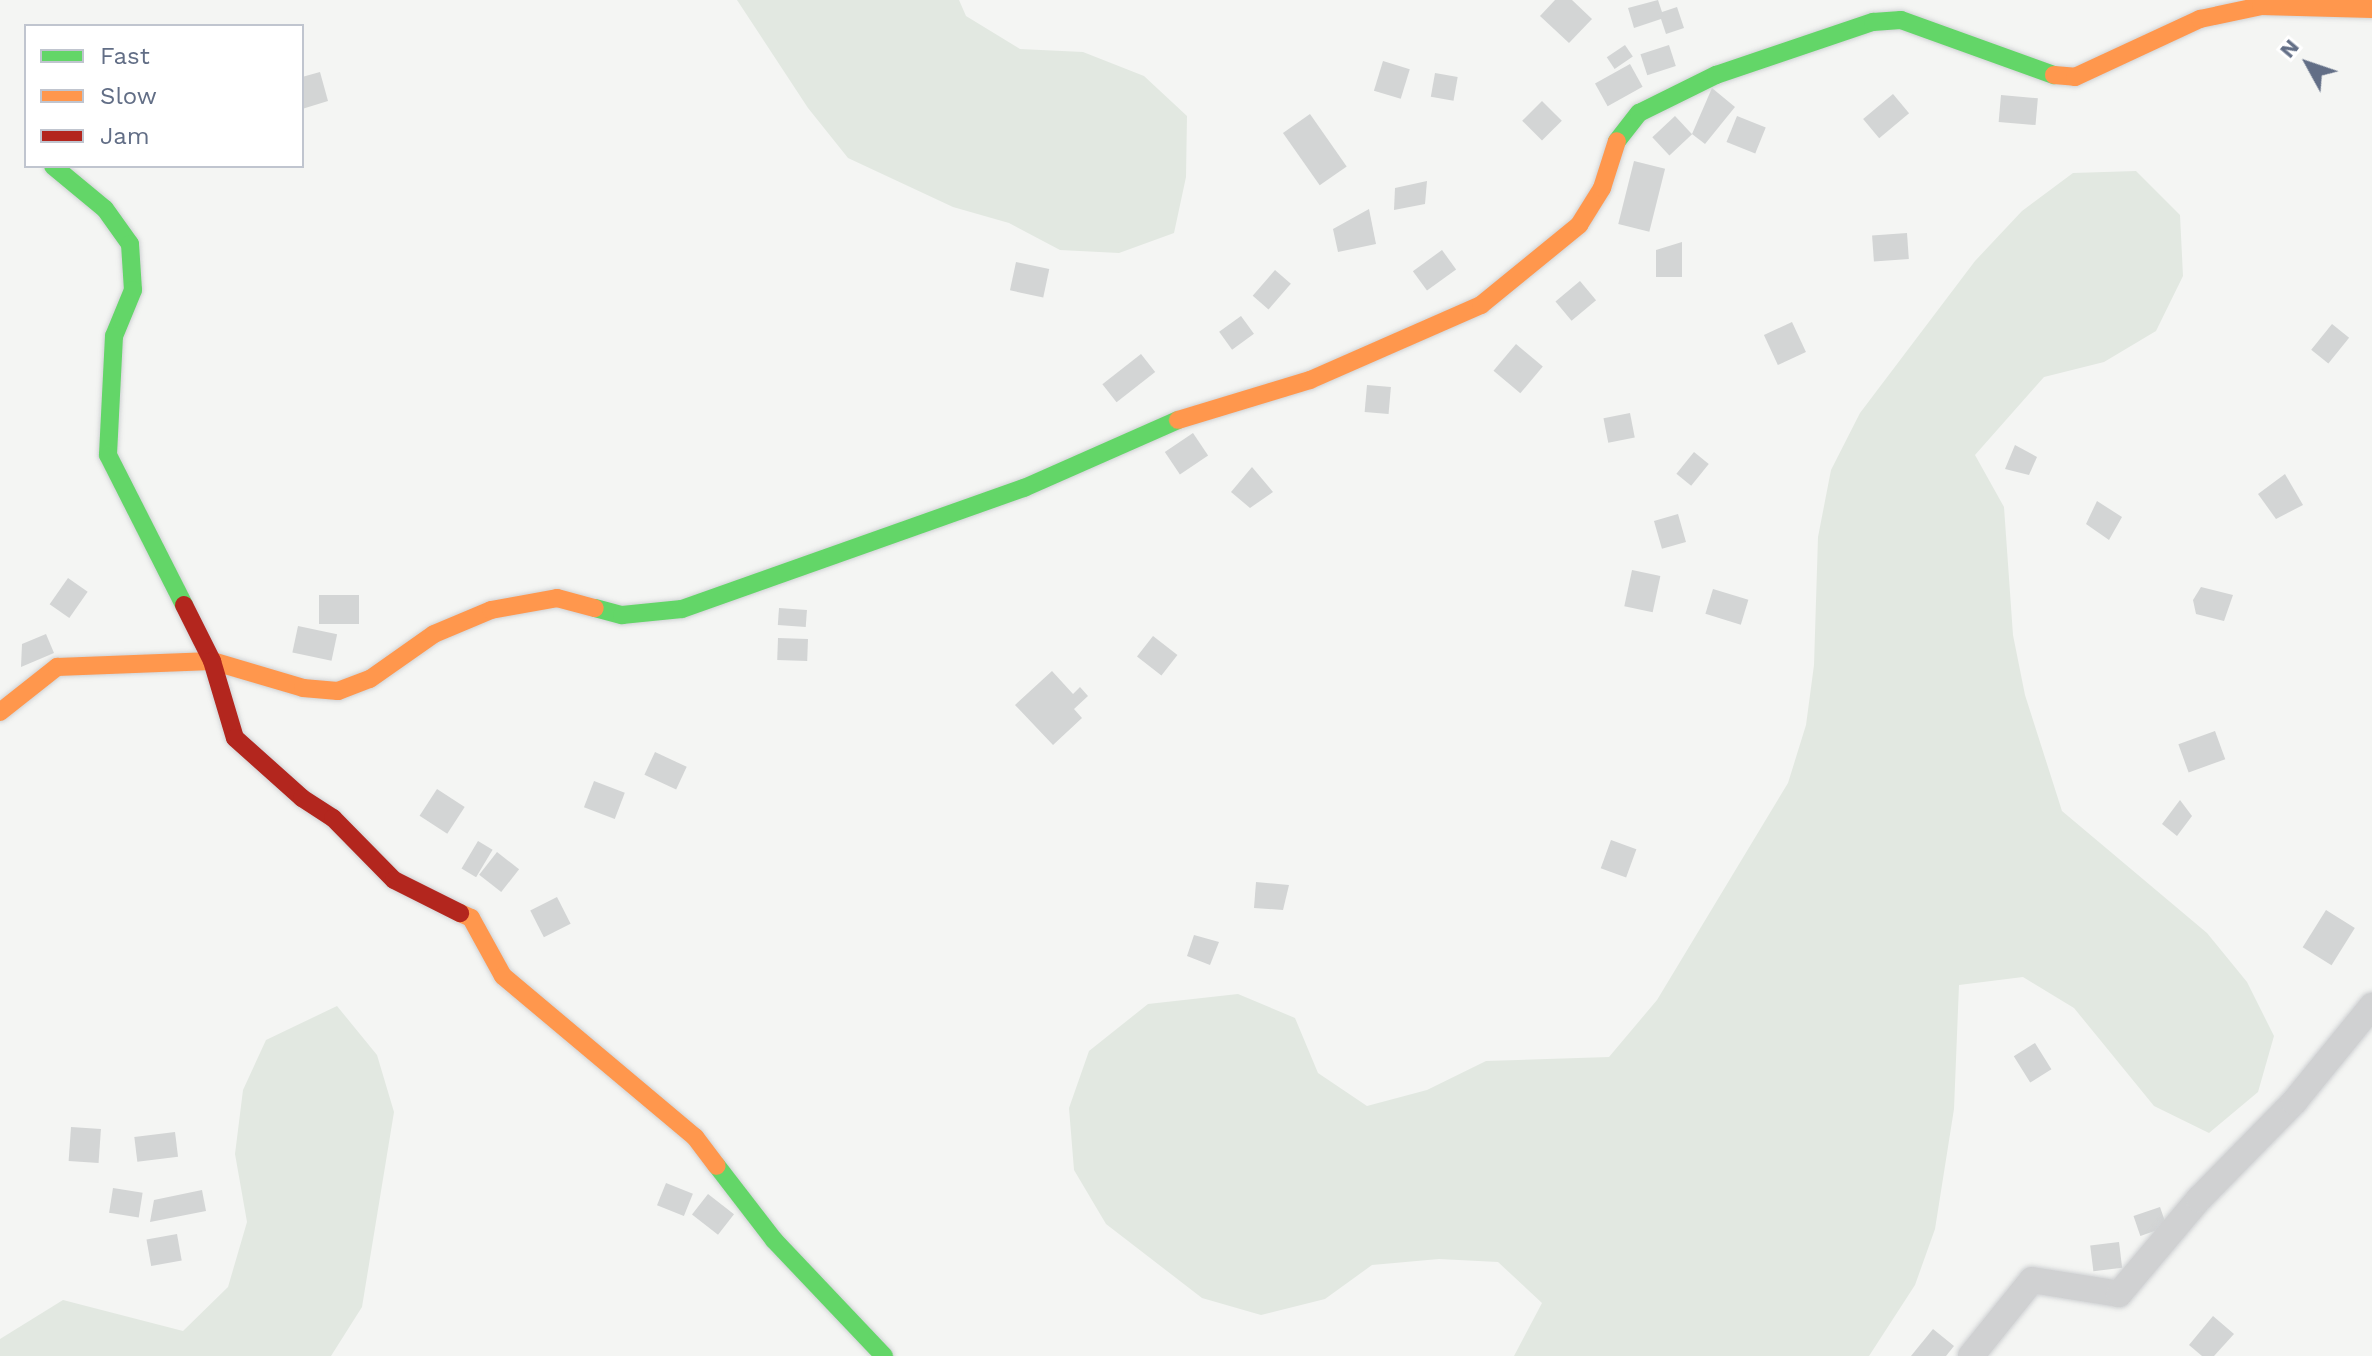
<!DOCTYPE html>
<html>
<head>
<meta charset="utf-8">
<style>
	body { margin:0 }
	#map { position:relative; width:2372px; height:1356px; overflow:hidden; background:#f4f5f3; font-family:"Work Sans",sans-serif }
	div>[style] { position:absolute }
	.green>* { inset:0; background:#e2e8e1 }
	.building>* { inset:0; background:#d3d5d5; transform-origin:0 0 }
	.roads { filter:drop-shadow(0 0 2px #d0d2d4) drop-shadow(0 0 2px #d0d2d4) }
	.street>* { height:26px; margin:-13px; padding:0 13px; transform-origin:13px; border-radius:13px; background:#d0d1d2 }
	.fast>* { height:18px; margin:-9px; padding:0 9px; transform-origin:9px; border-radius:9px; background:#63d668 }
	.slow>* { height:18px; margin:-9px; padding:0 9px; transform-origin:9px; border-radius:9px; background:#ff974d }
	.jam>* { height:18px; margin:-9px; padding:0 9px; transform-origin:9px; border-radius:9px; background:#b3261e }
	span { translate:-50% -50%; white-space:nowrap; text-align:center; line-height:1.15; -webkit-text-stroke:8px #fff; paint-order:stroke }
	.legend { position:absolute; left:24px; top:24px; width:280px; height:144px; box-sizing:border-box; background:#fff; border:2px solid #c0c5cf; margin:0; padding:10px 14px; list-style:none; font-size:24px; color:#626e86 }
	.legend li { display:flex; align-items:center; gap:16px; height:40px }
	.legend b { width:40px; border:2px solid #c0c5cf }
	.north { position:absolute; left:2268px; top:24px; width:80px; height:80px; -webkit-text-stroke:6px #fff; paint-order:stroke; rotate:310deg; font-size:22px; font-weight:700; line-height:32px; text-align:center; color:#626e86 }
	.north::after { content:''; display:block; margin:auto; width:28px; height:36px; background:#626e86; clip-path:polygon(50% 0,100% 100%,50% 72%,0 100%) }
</style>
</head>
<body>
<div id="map">
	<div class="green">
		<i style="clip-path:polygon(737px 0,959px 0,966px 16px,1020px 49px,1083px 52px,1144px 76px,1187px 116px,1186px 177px,1174px 233px,1119px 253px,1060px 250px,1009px 223px,953px 207px,848px 158px,808px 108px)"></i>
		<i style="clip-path:polygon(2136px 171px,2180px 215px,2183px 276px,2156px 331px,2104px 362px,2044px 377px,1975px 455px,2004px 507px,2013px 635px,2025px 695px,2062px 811px,2207px 933px,2247px 982px,2274px 1036px,2258px 1092px,2209px 1133px,2154px 1106px,2074px 1008px,2023px 977px,1959px 985px,1954px 1109px,1935px 1229px,1915px 1285px,1869px 1356px,1514px 1356px,1542px 1303px,1498px 1262px,1439px 1259px,1372px 1265px,1325px 1299px,1261px 1315px,1202px 1298px,1106px 1224px,1074px 1170px,1069px 1108px,1089px 1051px,1148px 1004px,1238px 994px,1295px 1018px,1318px 1073px,1367px 1106px,1427px 1090px,1486px 1061px,1609px 1057px,1657px 1000px,1788px 783px,1806px 725px,1814px 665px,1818px 537px,1831px 470px,1860px 413px,1975px 261px,2022px 211px,2073px 173px)"></i>
		<i style="clip-path:polygon(337px 1006px,377px 1055px,394px 1112px,362px 1307px,331px 1356px,0 1356px,0 1339px,63px 1300px,183px 1331px,228px 1287px,247px 1222px,235px 1154px,243px 1090px,266px 1040px)"></i>
	</div>
	<div class="building">
		<i style="clip-path:polygon(1555px 0,1572px 0,1592px 19px,1569px 43px,1540px 16px)"></i>
		<i style="clip-path:polygon(1658px 0,1662px 12px,1677px 7px,1684px 28px,1666px 34px,1661px 19px,1634px 28px,1628px 8px)"></i>
		<i style="left:1625px;top:45px;width:14px;height:22px;rotate:56deg"></i>
		<i style="left:1669px;top:45px;width:22px;height:30px;rotate:72deg"></i>
		<i style="left:1383px;top:61px;width:28px;height:31px;rotate:17deg"></i>
		<i style="left:1630px;top:64px;width:26px;height:40px;rotate:61deg"></i>
		<i style="clip-path:polygon(320px 72px,328px 101px,302px 109px,302px 77px)"></i>
		<i style="left:1435px;top:73px;width:23px;height:24px;rotate:10deg"></i>
		<i style="clip-path:polygon(1712px 88px,1735px 107px,1705px 144px,1692px 134px)"></i>
		<i style="left:1893px;top:94px;width:25px;height:39px;rotate:50deg"></i>
		<i style="left:2001px;top:95px;width:37px;height:27px;rotate:5deg"></i>
		<i style="left:1542px;top:101px;width:28px;height:28px;rotate:45deg"></i>
		<i style="left:1310px;top:114px;width:64px;height:33px;rotate:55deg"></i>
		<i style="left:1675px;top:116px;width:25px;height:31px;rotate:47deg"></i>
		<i style="left:1737px;top:116px;width:31px;height:28px;rotate:22deg"></i>
		<i style="left:1634px;top:161px;width:32px;height:65px;rotate:14deg"></i>
		<i style="clip-path:polygon(1427px 181px,1425px 204px,1394px 210px,1395px 188px)"></i>
		<i style="clip-path:polygon(1369px 209px,1376px 244px,1338px 252px,1333px 229px)"></i>
		<i style="left:1907px;top:233px;width:26px;height:35px;rotate:86deg"></i>
		<i style="clip-path:polygon(1682px 242px,1682px 277px,1656px 277px,1656px 250px)"></i>
		<i style="left:1442px;top:250px;width:24px;height:36px;rotate:54deg"></i>
		<i style="left:1016px;top:262px;width:34px;height:29px;rotate:12deg"></i>
		<i style="left:1275px;top:270px;width:21px;height:34px;rotate:41deg"></i>
		<i style="left:1580px;top:281px;width:25px;height:32px;rotate:50deg"></i>
		<i style="left:1241px;top:316px;width:22px;height:27px;rotate:54deg"></i>
		<i style="left:1792px;top:322px;width:33px;height:31px;rotate:65deg"></i>
		<i style="left:2332px;top:324px;width:22px;height:33px;rotate:39deg"></i>
		<i style="left:1516px;top:344px;width:35px;height:35px;rotate:40deg"></i>
		<i style="left:1141px;top:354px;width:23px;height:49px;rotate:52deg"></i>
		<i style="left:1367px;top:385px;width:24px;height:27px;rotate:5deg"></i>
		<i style="left:1630px;top:413px;width:25px;height:27px;rotate:79deg"></i>
		<i style="left:1193px;top:433px;width:27px;height:34px;rotate:56deg"></i>
		<i style="clip-path:polygon(2015px 445px,2037px 457px,2029px 475px,2005px 469px)"></i>
		<i style="left:1694px;top:452px;width:19px;height:28px;rotate:39deg"></i>
		<i style="clip-path:polygon(1252px 467px,1273px 492px,1250px 508px,1231px 492px)"></i>
		<i style="clip-path:polygon(2285px 474px,2303px 505px,2276px 519px,2258px 494px)"></i>
		<i style="clip-path:polygon(2097px 501px,2122px 517px,2109px 540px,2086px 524px)"></i>
		<i style="left:1678px;top:514px;width:29px;height:25px;rotate:74deg"></i>
		<i style="left:1632px;top:570px;width:29px;height:37px;rotate:12deg"></i>
		<i style="left:68px;top:578px;width:24px;height:32px;rotate:35deg"></i>
		<i style="clip-path:polygon(2201px 587px,2233px 595px,2224px 621px,2196px 614px,2193px 600px)"></i>
		<i style="left:1713px;top:589px;width:37px;height:26px;rotate:17deg"></i>
		<i style="left:319px;top:595px;width:40px;height:29px"></i>
		<i style="left:779px;top:608px;width:28px;height:17px;rotate:4deg"></i>
		<i style="left:298px;top:626px;width:40px;height:27px;rotate:12deg"></i>
		<i style="clip-path:polygon(46px 634px,54px 653px,21px 667px,22px 644px)"></i>
		<i style="left:1153px;top:636px;width:31px;height:26px;rotate:38deg"></i>
		<i style="left:778px;top:638px;width:30px;height:22px;rotate:2deg"></i>
		<i style="clip-path:polygon(1052px 671px,1073px 694px,1080px 687px,1088px 696px,1074px 709px,1082px 718px,1053px 745px,1015px 705px)"></i>
		<i style="left:2215px;top:731px;width:30px;height:39px;rotate:70deg"></i>
		<i style="left:655px;top:752px;width:35px;height:25px;rotate:25deg"></i>
		<i style="left:594px;top:781px;width:33px;height:28px;rotate:21deg"></i>
		<i style="left:437px;top:789px;width:33px;height:32px;rotate:33deg"></i>
		<i style="clip-path:polygon(2180px 800px,2192px 816px,2177px 836px,2162px 824px)"></i>
		<i style="left:1611px;top:840px;width:27px;height:30px;rotate:20deg"></i>
		<i style="left:478px;top:841px;width:17px;height:32px;rotate:31deg"></i>
		<i style="left:497px;top:852px;width:28px;height:29px;rotate:38deg"></i>
		<i style="clip-path:polygon(1256px 882px,1289px 885px,1283px 910px,1254px 908px)"></i>
		<i style="left:557px;top:897px;width:30px;height:30px;rotate:63deg"></i>
		<i style="left:2326px;top:910px;width:34px;height:44px;rotate:32deg"></i>
		<i style="clip-path:polygon(1194px 935px,1219px 942px,1210px 965px,1187px 956px)"></i>
		<i style="left:2035px;top:1043px;width:31px;height:25px;rotate:58deg"></i>
		<i style="left:71px;top:1127px;width:30px;height:34px;rotate:4deg"></i>
		<i style="left:175px;top:1132px;width:25px;height:41px;rotate:83deg"></i>
		<i style="left:666px;top:1183px;width:29px;height:24px;rotate:22deg"></i>
		<i style="left:113px;top:1188px;width:30px;height:25px;rotate:9deg"></i>
		<i style="clip-path:polygon(202px 1190px,206px 1211px,150px 1222px,154px 1200px)"></i>
		<i style="left:708px;top:1194px;width:33px;height:26px;rotate:38deg"></i>
		<i style="left:2160px;top:1207px;width:21px;height:28px;rotate:71deg"></i>
		<i style="left:177px;top:1234px;width:27px;height:31px;rotate:80deg"></i>
		<i style="left:2119px;top:1242px;width:26px;height:29px;rotate:83deg"></i>
		<i style="clip-path:polygon(2213px 1316px,2234px 1334px,2214px 1356px,2202px 1356px,2189px 1345px)"></i>
		<i style="clip-path:polygon(1933px 1329px,1954px 1346px,1946px 1356px,1911px 1356px)"></i>
	</div>
	<div class="roads">
		<div class="street">
			<i style="left:1971px;top:1356px;width:97px;rotate:-51.2deg"></i>
			<i style="left:2032px;top:1280px;width:88px;rotate:9.1deg"></i>
			<i style="left:2119px;top:1294px;width:124px;rotate:-49.9deg"></i>
			<i style="left:2199px;top:1199px;width:136px;rotate:-45.6deg"></i>
			<i style="left:2294px;top:1102px;width:124px;rotate:-50.9deg"></i>
		</div>
		<div class="fast">
			<i style="left:1617px;top:141px;width:36px;rotate:-52deg"></i>
			<i style="left:1639px;top:113px;width:86px;rotate:-26.3deg"></i>
			<i style="left:1716px;top:75px;width:166px;rotate:-18.7deg"></i>
			<i style="left:1873px;top:22px;width:28px;rotate:-4deg"></i>
			<i style="left:1901px;top:20px;width:163px;rotate:19.8deg"></i>
			<i style="left:53px;top:166px;width:67px;rotate:39.6deg"></i>
			<i style="left:105px;top:209px;width:43px;rotate:54.5deg"></i>
			<i style="left:130px;top:244px;width:46px;rotate:86.3deg"></i>
			<i style="left:133px;top:290px;width:50px;rotate:112.4deg"></i>
			<i style="left:114px;top:336px;width:119px;rotate:92.9deg"></i>
			<i style="left:108px;top:455px;width:168px;rotate:63.1deg"></i>
			<i style="left:595px;top:608px;width:28px;rotate:15deg"></i>
			<i style="left:622px;top:615px;width:60px;rotate:-5.7deg"></i>
			<i style="left:682px;top:609px;width:363px;rotate:-19.5deg"></i>
			<i style="left:1024px;top:488px;width:168px;rotate:-23.8deg"></i>
			<i style="left:717px;top:1166px;width:93px;rotate:52.4deg"></i>
			<i style="left:774px;top:1240px;width:160px;rotate:46.5deg"></i>
		</div>
		<div class="slow">
			<i style="left:2054px;top:75px;width:21px;rotate:5deg"></i>
			<i style="left:2075px;top:77px;width:138px;rotate:-24.9deg"></i>
			<i style="left:2200px;top:19px;width:62px;rotate:-12deg"></i>
			<i style="left:2261px;top:6px;width:111px;rotate:1.5deg"></i>
			<i style="left:1178px;top:420px;width:138px;rotate:-16.9deg"></i>
			<i style="left:1310px;top:380px;width:187px;rotate:-23.7deg"></i>
			<i style="left:1481px;top:305px;width:127px;rotate:-39.2deg"></i>
			<i style="left:1579px;top:225px;width:44px;rotate:-58.1deg"></i>
			<i style="left:1602px;top:188px;width:49px;rotate:-72.3deg"></i>
			<i style="left:0;top:712px;width:73px;rotate:-38.3deg"></i>
			<i style="left:57px;top:667px;width:155px;rotate:-2.2deg"></i>
			<i style="left:212px;top:661px;width:95px;rotate:16.5deg"></i>
			<i style="left:303px;top:688px;width:35px;rotate:5deg"></i>
			<i style="left:338px;top:691px;width:34px;rotate:-21deg"></i>
			<i style="left:370px;top:679px;width:78px;rotate:-35.1deg"></i>
			<i style="left:434px;top:634px;width:62px;rotate:-22.8deg"></i>
			<i style="left:491px;top:610px;width:67px;rotate:-10.3deg"></i>
			<i style="left:557px;top:598px;width:39px;rotate:15deg"></i>
			<i style="left:460px;top:913px;width:12px;rotate:24deg"></i>
			<i style="left:471px;top:918px;width:66px;rotate:61.1deg"></i>
			<i style="left:503px;top:976px;width:251px;rotate:40deg"></i>
			<i style="left:695px;top:1137px;width:36px;rotate:53deg"></i>
		</div>
		<div class="jam">
			<i style="left:184px;top:605px;width:63px;rotate:63.4deg"></i>
			<i style="left:212px;top:661px;width:80px;rotate:73.4deg"></i>
			<i style="left:235px;top:738px;width:90px;rotate:41.8deg"></i>
			<i style="left:302px;top:798px;width:37px;rotate:33deg"></i>
			<i style="left:333px;top:818px;width:87px;rotate:45.5deg"></i>
			<i style="left:394px;top:880px;width:74px;rotate:26.6deg"></i>
		</div>
	</div>
	<ul class="legend">
	<li><b style="height:10px;background:#63d668"></b>Fast</li>
	<li><b style="height:10px;background:#ff974d"></b>Slow</li>
	<li><b style="height:10px;background:#b3261e"></b>Jam</li>
	</ul>
	<div class="north">N</div>
</div>
</body>
</html>
